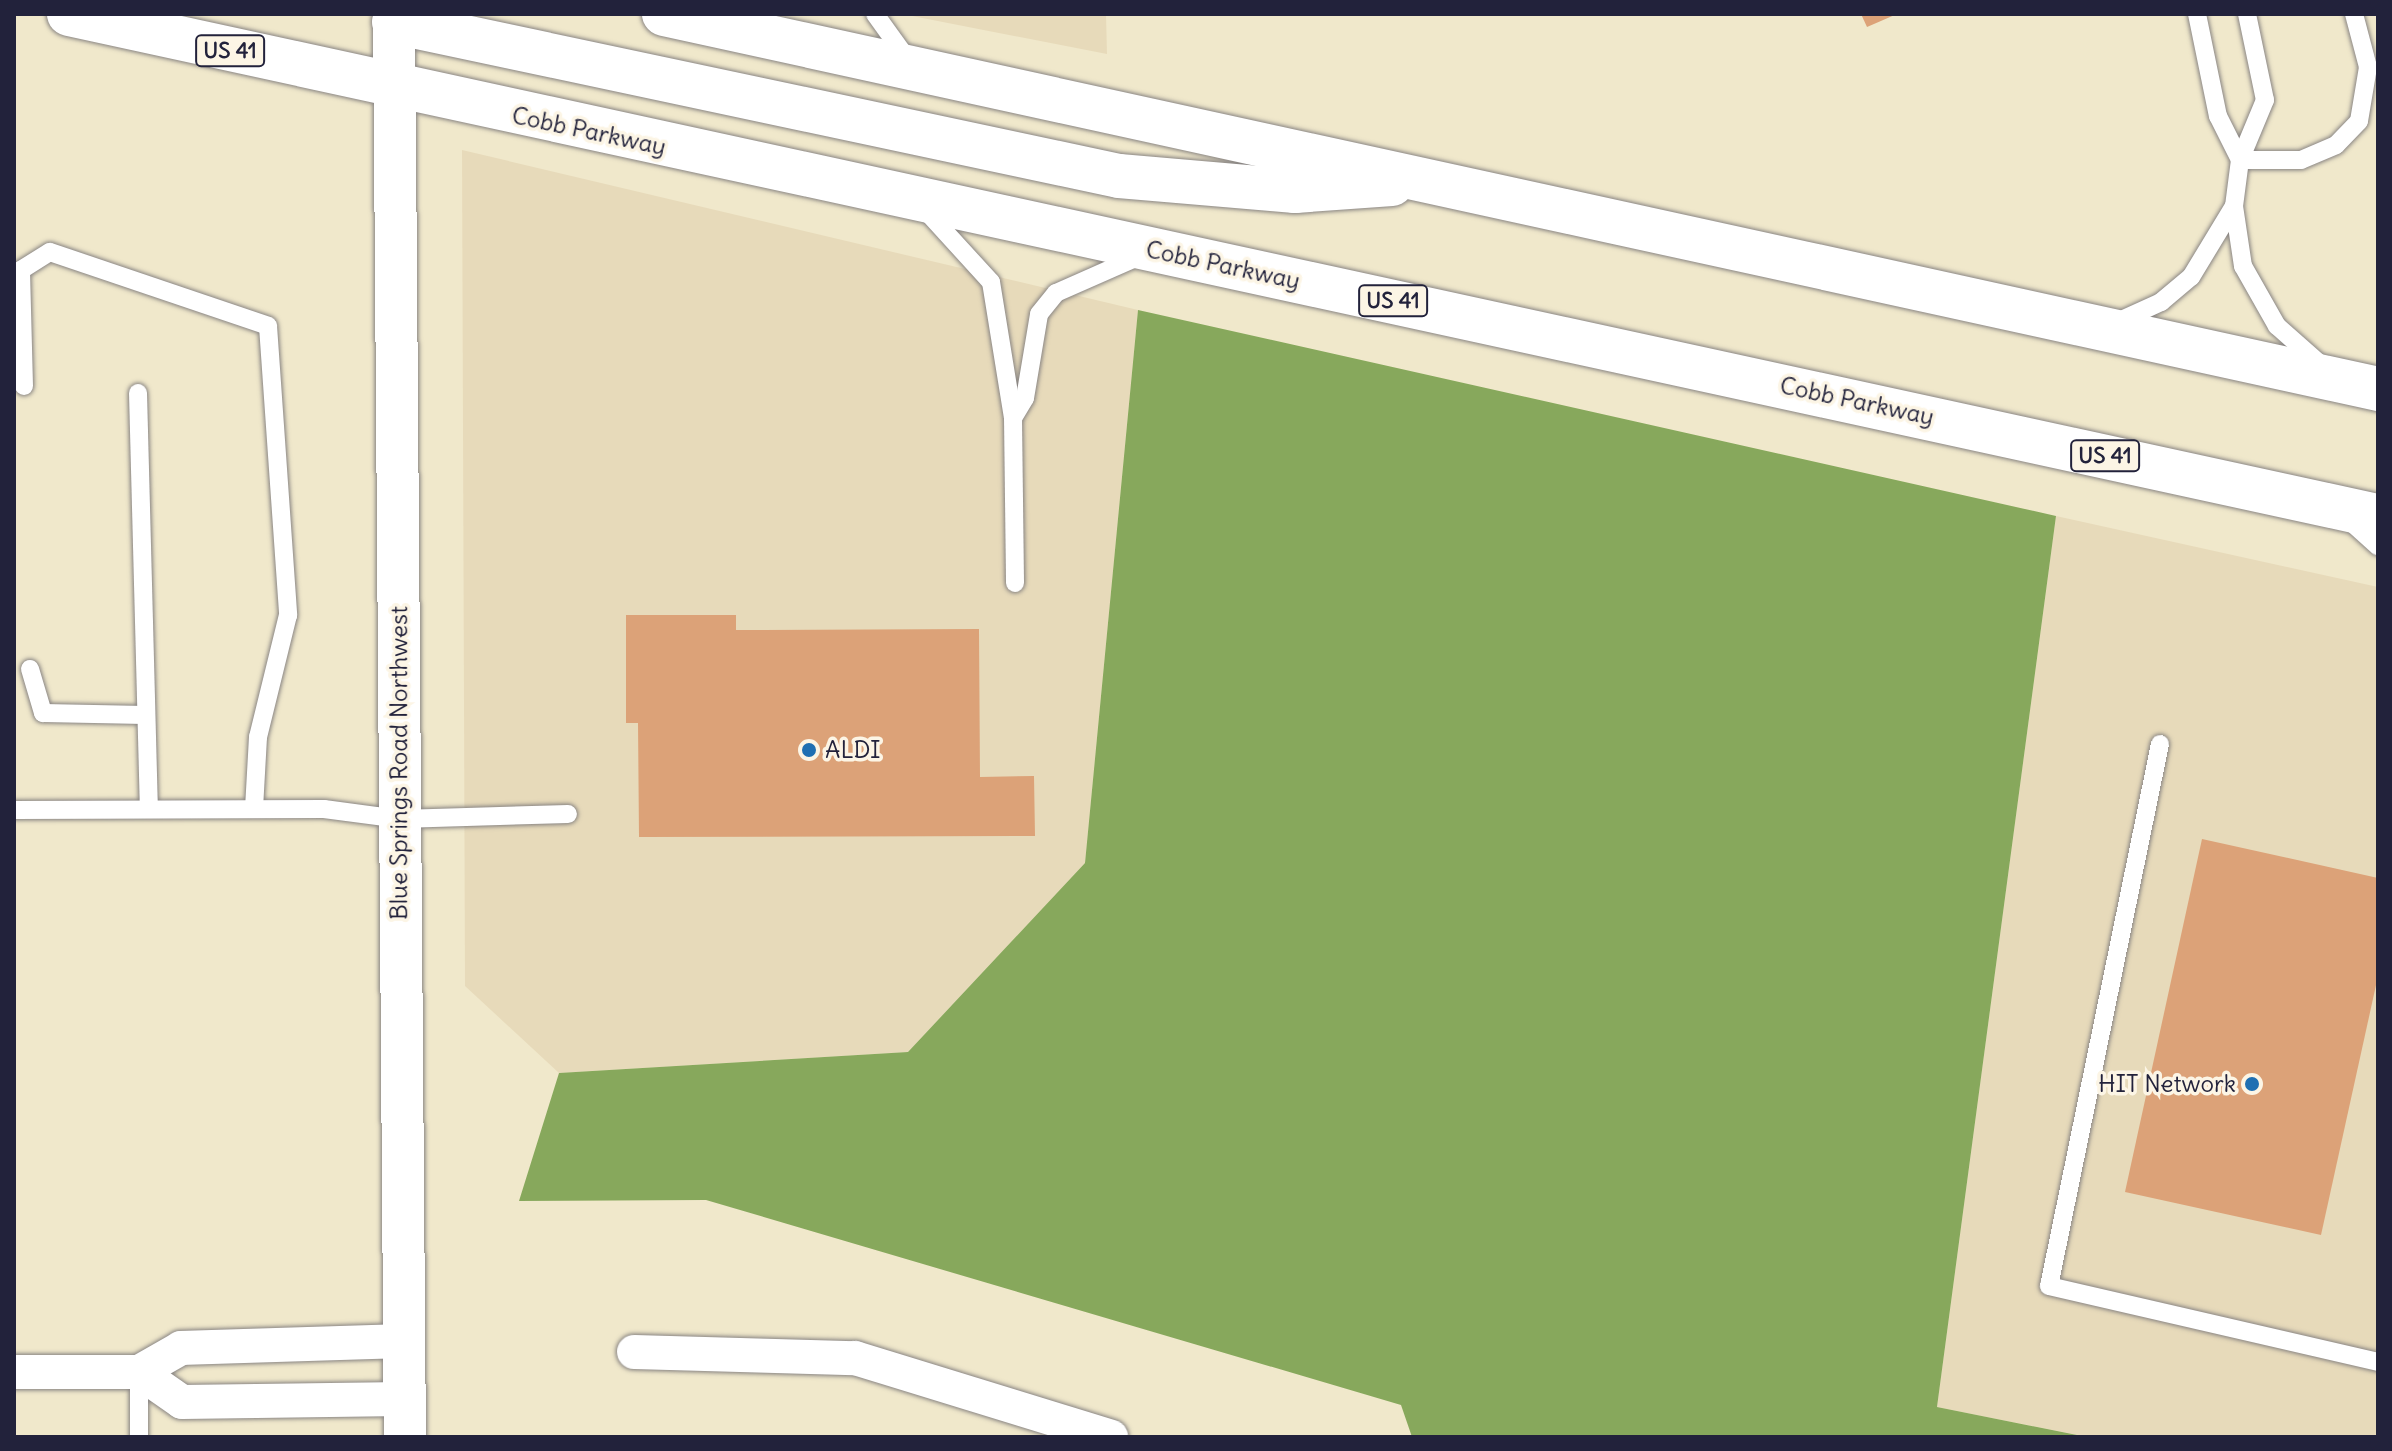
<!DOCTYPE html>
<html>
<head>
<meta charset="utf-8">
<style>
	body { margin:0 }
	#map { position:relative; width:2392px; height:1451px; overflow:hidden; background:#f0e8cb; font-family:Delius,sans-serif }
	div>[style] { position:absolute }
	.built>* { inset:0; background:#e7daba }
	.forest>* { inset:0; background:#87a85c }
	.building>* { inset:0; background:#dca278 }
	.roads { filter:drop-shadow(0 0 2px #898583) drop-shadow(0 0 2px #898583) }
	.service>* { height:18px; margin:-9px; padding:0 9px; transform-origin:9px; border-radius:9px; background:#fff }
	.minor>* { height:34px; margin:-17px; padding:0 17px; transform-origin:17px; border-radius:17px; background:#fff }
	.tertiary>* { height:42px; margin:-21px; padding:0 21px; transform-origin:21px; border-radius:21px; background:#fff }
	.primary>* { height:44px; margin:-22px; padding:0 22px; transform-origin:22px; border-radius:22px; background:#fff }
	.dots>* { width:22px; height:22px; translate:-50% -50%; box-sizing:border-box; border:4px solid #fcf5e5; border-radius:50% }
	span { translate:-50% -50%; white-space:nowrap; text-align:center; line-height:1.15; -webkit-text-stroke:7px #fcf5e5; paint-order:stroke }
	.shield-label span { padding:2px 6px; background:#fcf5e5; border:2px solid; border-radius:6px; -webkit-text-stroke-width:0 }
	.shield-label { font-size:22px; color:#22223b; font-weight:700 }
	.street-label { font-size:24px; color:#22223b }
	.poi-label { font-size:24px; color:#22223b }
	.left { translate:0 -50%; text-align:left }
	.right { translate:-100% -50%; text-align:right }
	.frame { position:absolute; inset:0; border:16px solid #22223b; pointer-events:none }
</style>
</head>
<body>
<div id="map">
	<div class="built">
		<i style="clip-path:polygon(902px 14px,1106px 14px,1107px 54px)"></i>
		<i style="clip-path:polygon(462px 150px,1138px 310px,1085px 863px,908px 1052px,559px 1073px,465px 986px)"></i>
		<i style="clip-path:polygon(2056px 516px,2378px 587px,2378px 1437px,2087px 1437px,1937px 1407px)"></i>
	</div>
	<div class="forest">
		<i style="clip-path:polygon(1138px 310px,2056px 516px,1937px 1407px,2087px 1437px,1412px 1437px,1401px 1405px,706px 1200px,519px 1201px,559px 1073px,908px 1052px,1085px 863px)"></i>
	</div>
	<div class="building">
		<i style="clip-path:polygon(1861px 14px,1897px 14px,1867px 27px)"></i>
		<i style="clip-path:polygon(626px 615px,736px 615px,736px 630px,979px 629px,980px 777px,1034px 776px,1035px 836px,639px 837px,638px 723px,626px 723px)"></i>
		<i style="clip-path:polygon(2202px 839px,2378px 878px,2378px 976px,2321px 1235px,2125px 1192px)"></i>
	</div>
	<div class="roads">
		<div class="service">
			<i style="left:875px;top:14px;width:57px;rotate:54.3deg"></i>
			<i style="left:2197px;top:14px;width:104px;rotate:78.4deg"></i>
			<i style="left:2218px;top:116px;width:49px;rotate:63.4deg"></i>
			<i style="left:2247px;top:14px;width:88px;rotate:78.2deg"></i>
			<i style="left:2265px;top:100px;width:65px;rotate:112.6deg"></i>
			<i style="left:2240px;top:160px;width:46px;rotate:97.4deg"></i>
			<i style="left:2234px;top:206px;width:61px;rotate:81.5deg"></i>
			<i style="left:2243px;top:266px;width:69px;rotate:60.5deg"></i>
			<i style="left:2277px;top:326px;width:56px;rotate:41.4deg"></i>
			<i style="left:2240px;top:160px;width:61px"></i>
			<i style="left:2301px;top:160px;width:38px;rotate:-23deg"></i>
			<i style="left:2336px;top:145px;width:33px;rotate:-46deg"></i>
			<i style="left:2359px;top:121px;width:55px;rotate:-80.5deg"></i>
			<i style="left:2368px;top:67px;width:55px;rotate:-104.8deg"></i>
			<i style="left:927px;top:212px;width:95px;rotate:47.6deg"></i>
			<i style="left:991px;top:282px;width:138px;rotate:80.8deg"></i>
			<i style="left:1013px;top:418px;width:23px;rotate:-59deg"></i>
			<i style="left:1025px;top:398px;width:85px;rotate:-80.5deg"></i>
			<i style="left:1039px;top:314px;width:27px;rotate:-51deg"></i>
			<i style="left:1056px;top:293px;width:92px;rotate:-23.8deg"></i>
			<i style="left:2115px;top:323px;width:51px;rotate:-24.5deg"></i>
			<i style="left:2161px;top:302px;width:39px;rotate:-40deg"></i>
			<i style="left:2191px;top:277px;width:83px;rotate:-58.8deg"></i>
			<i style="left:24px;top:386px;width:116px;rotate:-91.5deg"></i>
			<i style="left:21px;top:270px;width:34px;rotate:-32deg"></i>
			<i style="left:50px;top:252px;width:230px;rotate:18.7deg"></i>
			<i style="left:268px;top:326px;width:290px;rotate:86deg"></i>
			<i style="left:288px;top:615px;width:126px;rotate:103.8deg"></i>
			<i style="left:258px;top:737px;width:71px;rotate:93.2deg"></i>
			<i style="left:138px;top:393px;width:416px;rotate:88.5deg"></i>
			<i style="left:1013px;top:418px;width:165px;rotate:89.3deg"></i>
			<i style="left:2350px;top:521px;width:38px;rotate:42deg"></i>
			<i style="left:30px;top:669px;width:46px;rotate:73.5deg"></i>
			<i style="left:43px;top:713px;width:102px;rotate:1.1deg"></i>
			<i style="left:2160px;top:744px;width:553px;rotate:101.57deg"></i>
			<i style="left:2049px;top:1286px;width:338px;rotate:13deg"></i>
			<i style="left:14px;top:810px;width:310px;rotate:-0.2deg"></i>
			<i style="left:324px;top:809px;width:77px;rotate:7.5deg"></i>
			<i style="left:400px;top:819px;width:168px;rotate:-1.7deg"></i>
			<i style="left:139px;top:1437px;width:65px;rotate:-90deg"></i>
		</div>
		<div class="minor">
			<i style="left:634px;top:1352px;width:221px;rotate:1.6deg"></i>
			<i style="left:855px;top:1358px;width:268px;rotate:17.1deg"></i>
			<i style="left:14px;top:1372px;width:125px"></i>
			<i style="left:139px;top:1372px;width:48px;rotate:-29.7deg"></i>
			<i style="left:181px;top:1348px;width:222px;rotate:-1.8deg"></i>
			<i style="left:139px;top:1372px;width:52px;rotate:34.9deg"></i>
			<i style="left:182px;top:1402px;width:222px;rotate:-0.8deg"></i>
		</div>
		<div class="tertiary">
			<i style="left:394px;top:14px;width:1423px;rotate:89.56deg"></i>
		</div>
		<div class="primary">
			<i style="left:69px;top:14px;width:2363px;rotate:12.27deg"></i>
			<i style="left:664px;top:14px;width:1755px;rotate:12.34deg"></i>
			<i style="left:394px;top:22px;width:741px;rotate:11.99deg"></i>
			<i style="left:1119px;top:176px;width:177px;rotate:4.9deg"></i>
			<i style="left:1295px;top:191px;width:97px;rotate:-4.1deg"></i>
		</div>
	</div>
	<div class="dots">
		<i style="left:809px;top:750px;background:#1f6fb2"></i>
		<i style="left:2252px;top:1084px;background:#1f6fb2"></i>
	</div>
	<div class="shield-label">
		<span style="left:230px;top:51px">US 41</span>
		<span style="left:1393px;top:301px">US 41</span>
		<span style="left:2105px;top:456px">US 41</span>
	</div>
	<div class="street-label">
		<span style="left:589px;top:131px;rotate:12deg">Cobb Parkway</span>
		<span style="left:1223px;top:265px;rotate:12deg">Cobb Parkway</span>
		<span style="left:1857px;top:401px;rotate:12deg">Cobb Parkway</span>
		<span style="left:399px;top:763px;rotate:-90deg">Blue Springs Road Northwest</span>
	</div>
	<div class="poi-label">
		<span class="left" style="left:825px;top:750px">ALDI</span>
		<span class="right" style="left:2236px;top:1084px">HIT Network</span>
	</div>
	<div class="frame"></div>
</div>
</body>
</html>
